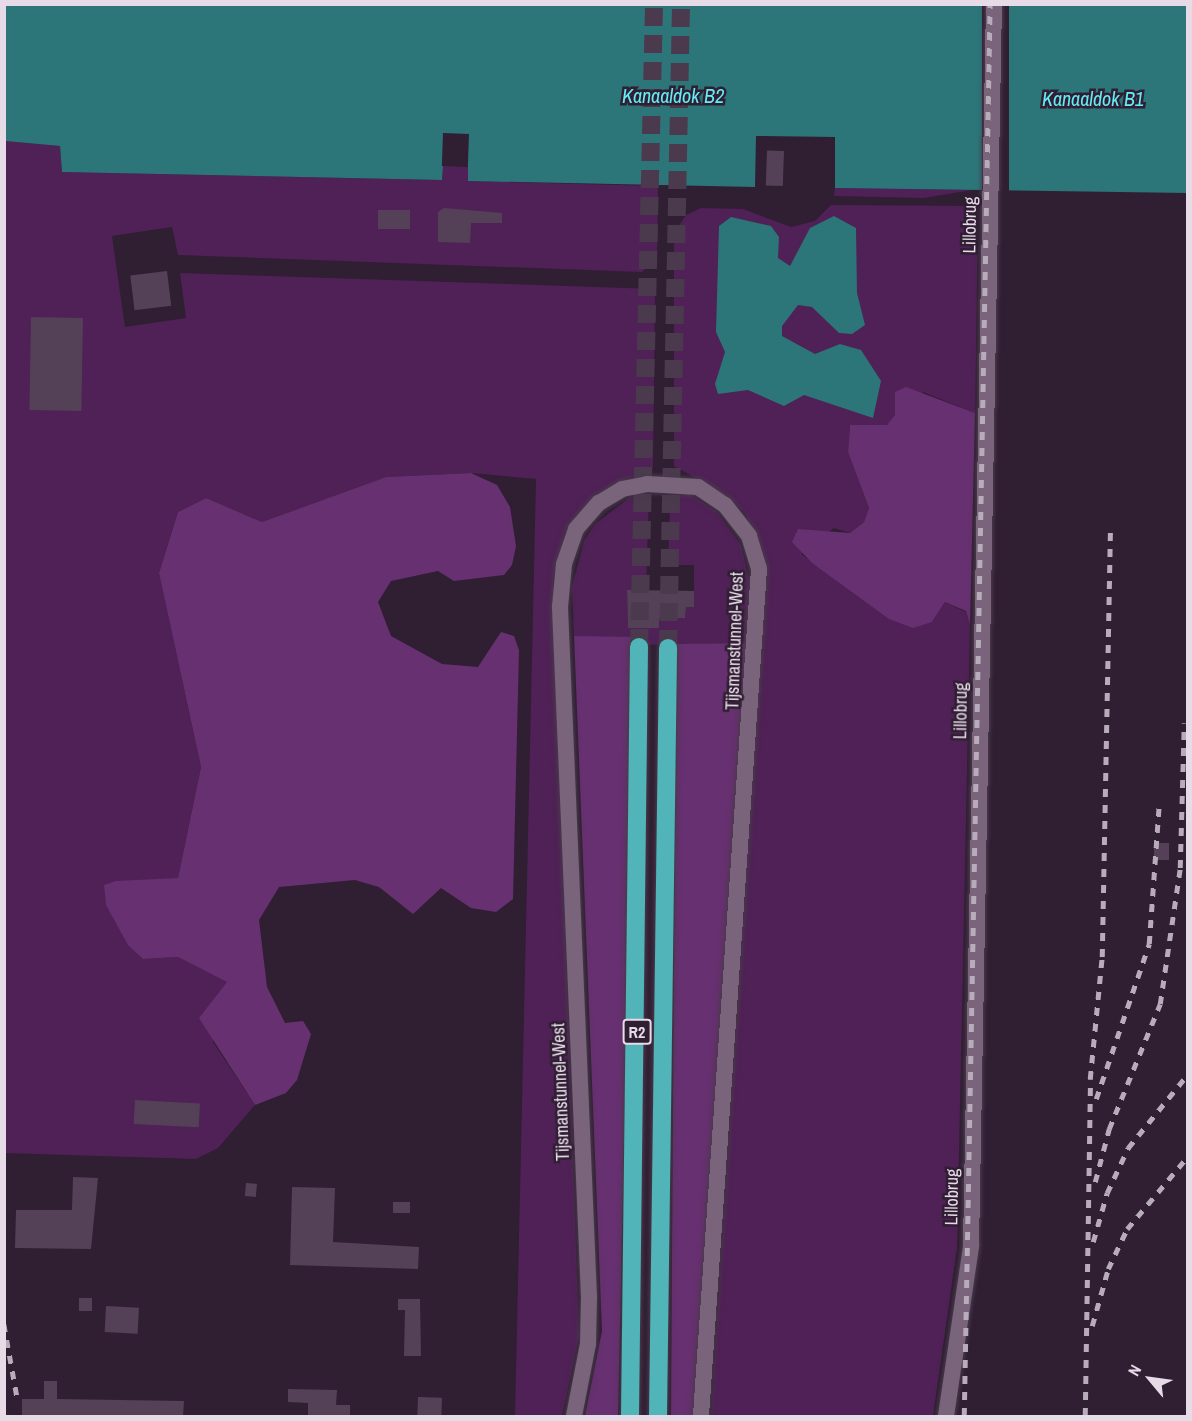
<!DOCTYPE html>
<html>
<head>
<meta charset="utf-8">
<style>
	body { margin:0 }
	#map { position:relative; width:1192px; height:1421px; overflow:hidden; background:#301e33; font-family:"Archivo Narrow",sans-serif }
	div>[style] { position:absolute }
	.green>* { inset:0; background:#4f2156 }
	.forest>* { inset:0; background:#673070 }
	.water>* { inset:0; background:#2c7579 }
	.pier>* { inset:0; background:#301e33; transform-origin:0 0 }
	.building>* { inset:0; background:#544157; transform-origin:0 0 }
	.highway-tunnel>* { height:18px; margin-top:-9px; transform-origin:0; background:repeating-linear-gradient(90deg,#4b3a4e 0 18px,transparent 0 27px) }
	.roads { filter:drop-shadow(0 0 2px #493a4b) drop-shadow(0 0 2px #493a4b) }
	.minor>* { height:16px; margin:-8px; padding:0 8px; transform-origin:8px; border-radius:8px; background:#79647c }
	.highway>* { height:18px; margin:-9px; padding:0 9px; transform-origin:9px; border-radius:9px; background:#50b4b9 }
	.rail>* { height:4.5px; margin-top:-2.25px; transform-origin:0; background:repeating-linear-gradient(90deg,#b8abba 0 8px,transparent 0 16px) }
	span { translate:-50% -50%; white-space:nowrap; text-align:center; line-height:1.15; -webkit-text-stroke:5px #301e33; paint-order:stroke }
	.shield-label span { padding:2px 4px; background:#301e33; border:2px solid; border-radius:4px; -webkit-text-stroke-width:0 }
	.shield-label { font-size:16px; color:#e7dbe8; font-weight:700 }
	.street-label { font-size:18px; color:#e7dbe8 }
	.water-label { font-size:20px; color:#63edf5; font-style:italic }
	.frame { position:absolute; inset:0; border:6px solid #e7dbe8; pointer-events:none }
	.north { position:absolute; left:1120px; top:1349px; width:60px; height:60px; -webkit-text-stroke:4px #301e33; paint-order:stroke; rotate:299deg; font-size:16px; font-weight:700; line-height:24px; text-align:center; color:#e7dbe8 }
	.north::after { content:''; display:block; margin:auto; width:21px; height:27px; background:#e7dbe8; clip-path:polygon(50% 0,100% 100%,50% 72%,0 100%) }
</style>
</head>
<body>
<div id="map">
	<div class="green">
		<i style="clip-path:polygon(5px 141px,60px 146px,62px 172px,442px 180px,443px 166px,469px 166px,468px 181px,658px 186px,657px 258px,642px 272px,178px 255px,172px 227px,112px 236px,125px 327px,186px 318px,180px 273px,655px 289px,653px 467px,595px 495px,577px 515px,564px 535px,553px 581px,579px 1336px,562px 1416px,515px 1416px,536px 479px,471px 473px,386px 477px,262px 522px,206px 498px,178px 512px,159px 573px,201px 767px,178px 878px,104px 885px,143px 959px,178px 957px,228px 982px,213px 1000px,213px 1042px,255px 1105px,218px 1148px,196px 1159px,5px 1153px)"></i>
		<i style="clip-path:polygon(835px 188px,972px 190px,924px 198px,834px 196px)"></i>
		<i style="clip-path:polygon(831px 205px,978px 206px,975px 413px,923px 392px,887px 425px,850px 425px,848px 452px,869px 508px,864px 522px,850px 533px,834px 528px,801px 554px,890px 619px,932px 622px,945px 602px,966px 612px,970px 625px,957px 1248px,933px 1416px,711px 1416px,766px 575px,762px 549px,745px 513px,726px 495px,674px 466px,674px 233px,686px 215px,701px 208px,743px 209px,791px 227px,815px 221px)"></i>
		<i style="clip-path:polygon(689px 494px,716px 511px,741px 545px,750px 583px,748px 643px,634px 645px,574px 636px,572px 587px,584px 541px,595px 524px,629px 498px,649px 496px,646px 590px,627px 590px,628px 627px,658px 628px,659px 618px,685px 618px,686px 607px,694px 607px,694px 565px,668px 565px,670px 507px,679px 496px)"></i>
	</div>
	<div class="forest">
		<i style="clip-path:polygon(906px 387px,975px 413px,970px 625px,966px 611px,945px 602px,932px 622px,913px 628px,889px 619px,812px 563px,792px 542px,798px 529px,850px 533px,864px 522px,869px 508px,848px 452px,850px 425px,887px 425px,895px 415px,895px 392px)"></i>
		<i style="clip-path:polygon(471px 473px,497px 485px,510px 507px,516px 546px,512px 565px,504px 575px,454px 581px,438px 571px,391px 581px,378px 602px,391px 636px,442px 664px,478px 667px,501px 632px,514px 636px,519px 650px,513px 899px,496px 912px,471px 908px,441px 888px,413px 914px,379px 887px,355px 880px,279px 887px,259px 920px,267px 987px,285px 1023px,303px 1021px,311px 1034px,297px 1080px,286px 1093px,255px 1105px,199px 1018px,227px 982px,178px 957px,143px 959px,128px 945px,106px 905px,104px 885px,116px 881px,178px 878px,201px 767px,159px 573px,178px 512px,206px 498px,262px 522px,386px 477px)"></i>
		<i style="clip-path:polygon(574px 636px,635px 637px,618px 1416px,585px 1416px,602px 1331px)"></i>
		<i style="clip-path:polygon(748px 643px,694px 1416px,671px 1416px,676px 644px)"></i>
	</div>
	<div class="water">
		<i style="clip-path:polygon(4px 5px,1187px 5px,1187px 193px,835px 188px,835px 137px,756px 136px,755px 187px,468px 181px,468px 166px,443px 166px,442px 180px,62px 172px,60px 146px,5px 141px)"></i>
		<i style="clip-path:polygon(834px 216px,856px 228px,857px 293px,865px 325px,852px 334px,839px 333px,812px 307px,798px 305px,782px 326px,782px 336px,815px 354px,840px 344px,861px 350px,881px 381px,873px 418px,804px 395px,784px 406px,748px 390px,718px 394px,715px 384px,725px 352px,716px 332px,719px 226px,731px 217px,771px 226px,779px 237px,778px 258px,790px 266px,810px 228px)"></i>
	</div>
	<div class="pier">
		<i style="left:982px;top:5px;width:27px;height:188px"></i>
		<i style="left:443px;top:133px;width:26px;height:33px;rotate:2deg"></i>
	</div>
	<div class="building">
		<i style="left:784px;top:151px;width:35px;height:17px;rotate:92deg"></i>
		<i style="clip-path:polygon(444px 208px,502px 213px,502px 223px,471px 223px,470px 243px,438px 242px,438px 212px)"></i>
		<i style="left:378px;top:210px;width:32px;height:19px"></i>
		<i style="left:167px;top:271px;width:35px;height:37px;rotate:83deg"></i>
		<i style="left:31px;top:317px;width:52px;height:93px;rotate:1deg"></i>
		<i style="clip-path:polygon(627px 590px,694px 591px,694px 607px,686px 607px,685px 618px,659px 618px,659px 628px,628px 628px)"></i>
		<i style="left:1154px;top:843px;width:15px;height:17px"></i>
		<i style="left:135px;top:1100px;width:65px;height:24px;rotate:3deg"></i>
		<i style="clip-path:polygon(73px 1177px,98px 1178px,91px 1249px,15px 1248px,16px 1210px,72px 1210px)"></i>
		<i style="left:246px;top:1183px;width:11px;height:13px;rotate:5deg"></i>
		<i style="clip-path:polygon(292px 1187px,335px 1188px,333px 1242px,419px 1247px,418px 1269px,290px 1265px)"></i>
		<i style="left:393px;top:1202px;width:17px;height:11px"></i>
		<i style="left:79px;top:1298px;width:13px;height:13px"></i>
		<i style="clip-path:polygon(398px 1299px,420px 1299px,421px 1356px,404px 1356px,405px 1310px,398px 1310px)"></i>
		<i style="left:106px;top:1306px;width:33px;height:26px;rotate:3deg"></i>
		<i style="clip-path:polygon(44px 1381px,57px 1381px,57px 1399px,184px 1401px,183px 1416px,22px 1416px,22px 1399px,44px 1399px)"></i>
		<i style="clip-path:polygon(288px 1389px,337px 1390px,336px 1405px,350px 1405px,350px 1416px,308px 1416px,308px 1403px,288px 1402px)"></i>
		<i style="left:418px;top:1397px;width:24px;height:19px;rotate:2deg"></i>
	</div>
	<div class="highway-tunnel">
		<i style="left:639px;top:647px;width:643px;rotate:-88.66deg"></i>
		<i style="left:668px;top:648px;width:644px;rotate:-88.84deg"></i>
	</div>
	<div class="roads">
		<div class="minor">
			<i style="left:574px;top:1416px;width:73px;rotate:-79deg"></i>
			<i style="left:588px;top:1344px;width:47px;rotate:-88.8deg"></i>
			<i style="left:589px;top:1297px;width:691px;rotate:-92.41deg"></i>
			<i style="left:560px;top:607px;width:43px;rotate:-84.7deg"></i>
			<i style="left:564px;top:564px;width:37px;rotate:-71deg"></i>
			<i style="left:576px;top:529px;width:35px;rotate:-49deg"></i>
			<i style="left:599px;top:503px;width:27px;rotate:-31deg"></i>
			<i style="left:622px;top:489px;width:25px;rotate:-11deg"></i>
			<i style="left:647px;top:484px;width:51px;rotate:3.4deg"></i>
			<i style="left:698px;top:487px;width:32px;rotate:34deg"></i>
			<i style="left:725px;top:505px;width:39px;rotate:52deg"></i>
			<i style="left:749px;top:536px;width:34px;rotate:73deg"></i>
			<i style="left:759px;top:569px;width:849px;rotate:93.92deg"></i>
			<i style="left:946px;top:1416px;width:172px;rotate:-81.6deg"></i>
			<i style="left:971px;top:1246px;width:1242px;rotate:-88.94deg"></i>
		</div>
		<div class="highway">
			<i style="left:630px;top:1416px;width:769px;rotate:-89.33deg"></i>
			<i style="left:658px;top:1416px;width:768px;rotate:-89.25deg"></i>
		</div>
	</div>
	<div class="rail">
		<i style="left:1096px;top:1099px;width:164px;rotate:-71.1deg"></i>
		<i style="left:1149px;top:944px;width:141px;rotate:-85.9deg"></i>
		<i style="left:1095px;top:1182px;width:55px;rotate:-75.2deg"></i>
		<i style="left:1109px;top:1129px;width:135px;rotate:-67.8deg"></i>
		<i style="left:1160px;top:1004px;width:137px;rotate:-81.6deg"></i>
		<i style="left:1180px;top:868px;width:145px;rotate:-88.4deg"></i>
		<i style="left:1093px;top:1242px;width:51px;rotate:-74.1deg"></i>
		<i style="left:1107px;top:1193px;width:50px;rotate:-65deg"></i>
		<i style="left:1128px;top:1148px;width:95px;rotate:-51deg"></i>
		<i style="left:4px;top:1324px;width:73px;rotate:79.8deg"></i>
		<i style="left:1092px;top:1326px;width:59px;rotate:-74.3deg"></i>
		<i style="left:1108px;top:1269px;width:44px;rotate:-64.6deg"></i>
		<i style="left:1127px;top:1229px;width:95px;rotate:-50.1deg"></i>
		<i style="left:964px;top:1416px;width:1412px;rotate:-88.95deg"></i>
		<i style="left:1085px;top:1416px;width:337px;rotate:-89.1deg"></i>
		<i style="left:1090px;top:1079px;width:123px;rotate:-84.4deg"></i>
		<i style="left:1102px;top:957px;width:432px;rotate:-88.9deg"></i>
	</div>
	<div class="shield-label">
		<span style="left:637px;top:1032px">R2</span>
	</div>
	<div class="street-label">
		<span style="left:970px;top:225px;rotate:-89deg">Lillobrug</span>
		<span style="left:735px;top:641px;rotate:-88deg">Tijsmanstunnel-West</span>
		<span style="left:961px;top:711px;rotate:-89deg">Lillobrug</span>
		<span style="left:561px;top:1092px;rotate:-92deg">Tijsmanstunnel-West</span>
		<span style="left:952px;top:1197px;rotate:-89deg">Lillobrug</span>
	</div>
	<div class="water-label">
		<span style="left:673px;top:95px">Kanaaldok B2</span>
		<span style="left:1093px;top:98px">Kanaaldok B1</span>
	</div>
	<div class="frame"></div>
	<div class="north">N</div>
</div>
</body>
</html>
